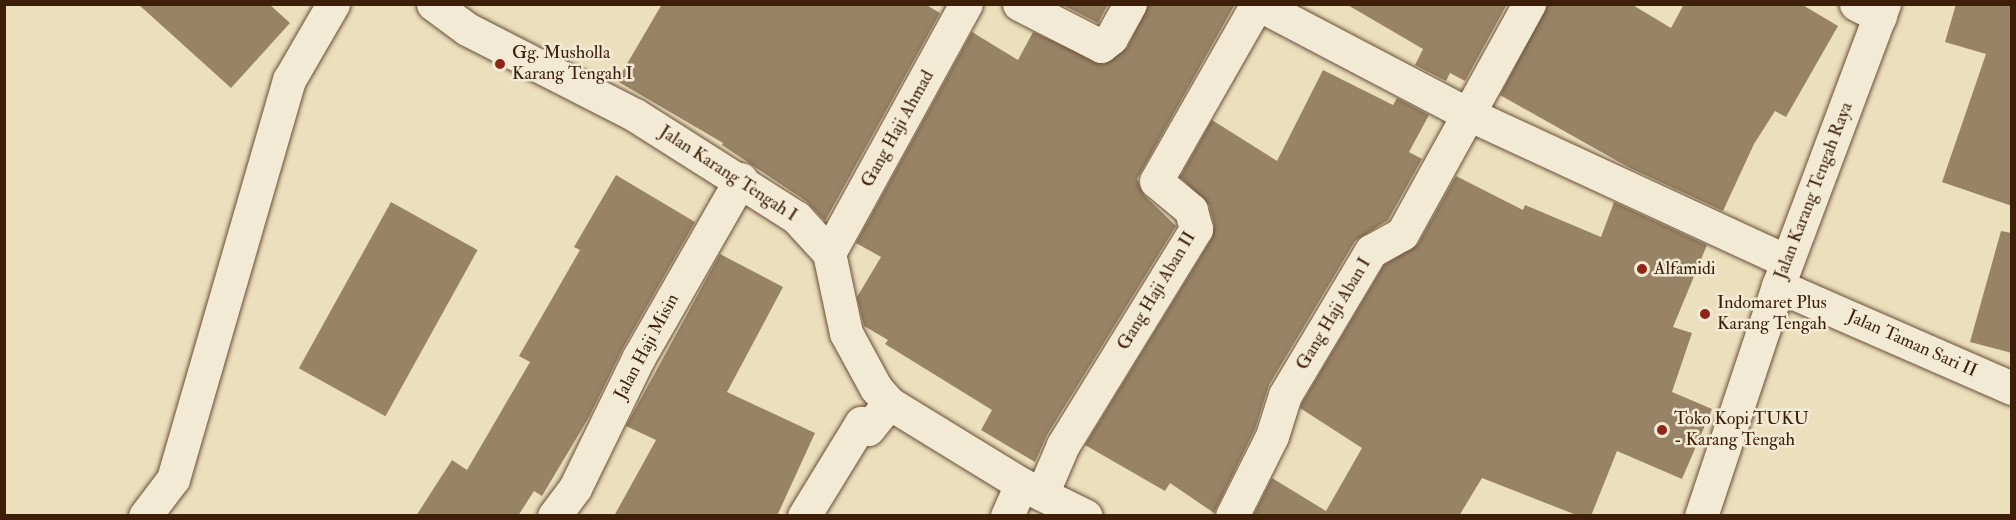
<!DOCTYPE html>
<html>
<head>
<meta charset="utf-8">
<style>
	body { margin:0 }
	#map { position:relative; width:2016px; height:520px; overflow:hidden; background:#ecdfbe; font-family:"IM FELL Double Pica",serif }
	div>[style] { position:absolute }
	.building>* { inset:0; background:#988367; transform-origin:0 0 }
	.roads { filter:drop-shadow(0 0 2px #694f36) drop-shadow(0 0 2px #694f36) }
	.street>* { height:33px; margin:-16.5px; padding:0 16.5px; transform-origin:16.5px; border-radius:16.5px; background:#f3ead5 }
	.secondary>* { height:33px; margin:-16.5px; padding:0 16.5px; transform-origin:16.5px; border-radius:16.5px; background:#f3ead5 }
	.dots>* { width:16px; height:16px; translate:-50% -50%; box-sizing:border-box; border:3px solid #f3ead5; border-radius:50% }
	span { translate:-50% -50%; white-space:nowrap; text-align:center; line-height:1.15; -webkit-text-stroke:5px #f3ead5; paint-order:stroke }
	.poi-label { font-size:18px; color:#3d1f09 }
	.left { translate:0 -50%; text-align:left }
	.street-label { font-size:18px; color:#3d1f09 }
	.frame { position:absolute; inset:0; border:6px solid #3d1f09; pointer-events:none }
</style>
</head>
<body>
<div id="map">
	<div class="building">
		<i style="clip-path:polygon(138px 4px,269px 4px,290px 23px,231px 88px)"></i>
		<i style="clip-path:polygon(662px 4px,925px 4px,940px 13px,825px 221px,806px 201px,722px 145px,723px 143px,617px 81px)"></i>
		<i style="clip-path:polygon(1061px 4px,1108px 4px,1098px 23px)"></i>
		<i style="clip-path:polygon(1149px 4px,1235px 4px,1137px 179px,1144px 195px,1176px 226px,1047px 435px,1035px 462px,981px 430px,992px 410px,885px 344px,888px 340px,864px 326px,857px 297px,881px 257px,856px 243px,972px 32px,1018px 60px,1033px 32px,1104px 64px,1127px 48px)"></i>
		<i style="clip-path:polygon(1346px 4px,1507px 4px,1465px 81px,1450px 73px,1446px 81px,1415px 65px,1423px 49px)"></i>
		<i style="clip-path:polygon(1548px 4px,1631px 4px,1671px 28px,1684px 4px,1801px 4px,1838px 26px,1786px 117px,1775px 111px,1754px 144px,1723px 211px,1628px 167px,1500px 95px)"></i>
		<i style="clip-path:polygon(1956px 4px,2012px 4px,2012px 206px,1942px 182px,1986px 54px,1945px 42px)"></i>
		<i style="clip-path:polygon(1323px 70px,1393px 105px,1397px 98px,1429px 115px,1409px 152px,1422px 159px,1388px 220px,1355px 241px,1269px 385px,1255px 429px,1214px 513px,1170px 483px,1165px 491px,1085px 445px,1212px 238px,1214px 225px,1209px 205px,1180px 177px,1212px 120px,1277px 161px)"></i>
		<i style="clip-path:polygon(616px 175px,695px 222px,623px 348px,589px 417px,542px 496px,534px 491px,518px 516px,416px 516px,452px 460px,467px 470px,530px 362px,519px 356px,580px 250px,574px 247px)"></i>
		<i style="clip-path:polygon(1456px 176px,1523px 210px,1525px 205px,1601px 237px,1614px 202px,1707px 245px,1673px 327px,1692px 333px,1672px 392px,1712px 409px,1682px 479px,1617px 451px,1591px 516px,1579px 516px,1482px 478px,1459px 516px,1253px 516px,1272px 478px,1326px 511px,1362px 448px,1300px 408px,1302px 403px,1384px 265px,1418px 244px)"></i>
		<i style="left:391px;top:202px;width:99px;height:190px;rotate:29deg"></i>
		<i style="clip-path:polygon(2001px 231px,2012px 233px,2012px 353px,1970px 342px)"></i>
		<i style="clip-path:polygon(720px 254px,783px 287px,727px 392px,815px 433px,777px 516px,614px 516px,656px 440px,626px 426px)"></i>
	</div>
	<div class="roads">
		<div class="street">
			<i style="left:1019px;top:4px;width:92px;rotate:27.1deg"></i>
			<i style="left:1101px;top:46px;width:13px;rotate:-39deg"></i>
			<i style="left:1111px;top:38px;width:39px;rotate:-61deg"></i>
			<i style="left:1258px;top:4px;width:235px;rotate:27.7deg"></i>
			<i style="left:1466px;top:113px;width:353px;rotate:24.8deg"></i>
			<i style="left:1856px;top:4px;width:27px;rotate:27deg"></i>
			<i style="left:829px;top:253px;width:284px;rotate:-61.2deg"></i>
			<i style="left:1778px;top:286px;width:255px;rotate:23.6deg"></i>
			<i style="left:1042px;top:494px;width:53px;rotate:-66.8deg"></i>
			<i style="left:1063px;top:445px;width:254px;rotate:-58.4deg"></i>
			<i style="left:1196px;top:229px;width:20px;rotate:-105deg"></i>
			<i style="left:1191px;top:210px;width:45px;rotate:-140.4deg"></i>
			<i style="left:1156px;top:181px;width:204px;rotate:-60.3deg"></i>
			<i style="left:145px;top:516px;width:46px;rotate:-52.9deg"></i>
			<i style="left:173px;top:479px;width:416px;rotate:-73.8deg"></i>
			<i style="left:289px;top:80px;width:88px;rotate:-59.9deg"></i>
			<i style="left:554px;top:516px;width:35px;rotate:-53deg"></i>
			<i style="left:575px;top:488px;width:146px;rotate:-64deg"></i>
			<i style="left:639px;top:357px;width:205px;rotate:-60.2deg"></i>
			<i style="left:804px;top:516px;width:109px;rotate:-58.5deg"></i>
			<i style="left:861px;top:423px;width:9px;rotate:41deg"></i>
			<i style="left:868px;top:429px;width:33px;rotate:-51deg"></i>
			<i style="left:1007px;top:516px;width:35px;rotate:-66deg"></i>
			<i style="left:1232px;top:516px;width:89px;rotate:-63.4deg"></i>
			<i style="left:1272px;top:436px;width:43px;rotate:-72.4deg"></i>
			<i style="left:1285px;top:395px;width:168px;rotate:-59.2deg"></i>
			<i style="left:1371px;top:251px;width:35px;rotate:-29deg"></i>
			<i style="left:1402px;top:234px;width:263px;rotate:-61.1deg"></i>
		</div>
		<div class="secondary">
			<i style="left:433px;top:4px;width:42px;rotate:36.3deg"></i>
			<i style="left:467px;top:29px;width:189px;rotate:27.1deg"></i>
			<i style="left:635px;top:115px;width:191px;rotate:32.4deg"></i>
			<i style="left:796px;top:217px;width:49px;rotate:47.5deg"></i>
			<i style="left:829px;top:253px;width:82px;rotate:78deg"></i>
			<i style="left:846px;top:333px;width:63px;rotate:61.4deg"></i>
			<i style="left:876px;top:388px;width:20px;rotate:49deg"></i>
			<i style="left:889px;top:403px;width:155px;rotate:31.5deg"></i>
			<i style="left:1021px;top:484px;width:72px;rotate:26.2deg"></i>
			<i style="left:1701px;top:516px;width:243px;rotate:-71.5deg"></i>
			<i style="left:1778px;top:286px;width:301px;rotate:-69.4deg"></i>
		</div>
	</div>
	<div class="dots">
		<i style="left:500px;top:64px;background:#8f2418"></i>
		<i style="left:1642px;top:269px;background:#8f2418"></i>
		<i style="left:1705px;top:314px;background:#8f2418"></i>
		<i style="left:1662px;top:430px;background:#8f2418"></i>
	</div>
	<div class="poi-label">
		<span class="left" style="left:512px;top:64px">Gg. Musholla<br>Karang Tengah I</span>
		<span class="left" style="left:1654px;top:269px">Alfamidi</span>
		<span class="left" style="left:1717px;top:314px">Indomaret Plus<br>Karang Tengah</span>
		<span class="left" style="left:1674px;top:430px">Toko Kopi TUKU<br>- Karang Tengah</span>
	</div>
	<div class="street-label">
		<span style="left:898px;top:129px;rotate:-61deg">Gang Haji Ahmad</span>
		<span style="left:728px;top:174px;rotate:33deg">Jalan Karang Tengah I</span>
		<span style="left:1814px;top:191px;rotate:-69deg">Jalan Karang Tengah Raya</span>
		<span style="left:1157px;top:291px;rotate:-59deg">Gang Haji Aban II</span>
		<span style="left:1334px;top:314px;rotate:-59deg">Gang Haji Aban I</span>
		<span style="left:1912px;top:344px;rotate:24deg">Jalan Taman Sari II</span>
		<span style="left:647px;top:347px;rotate:-62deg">Jalan Haji Misin</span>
	</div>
	<div class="frame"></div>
</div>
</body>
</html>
